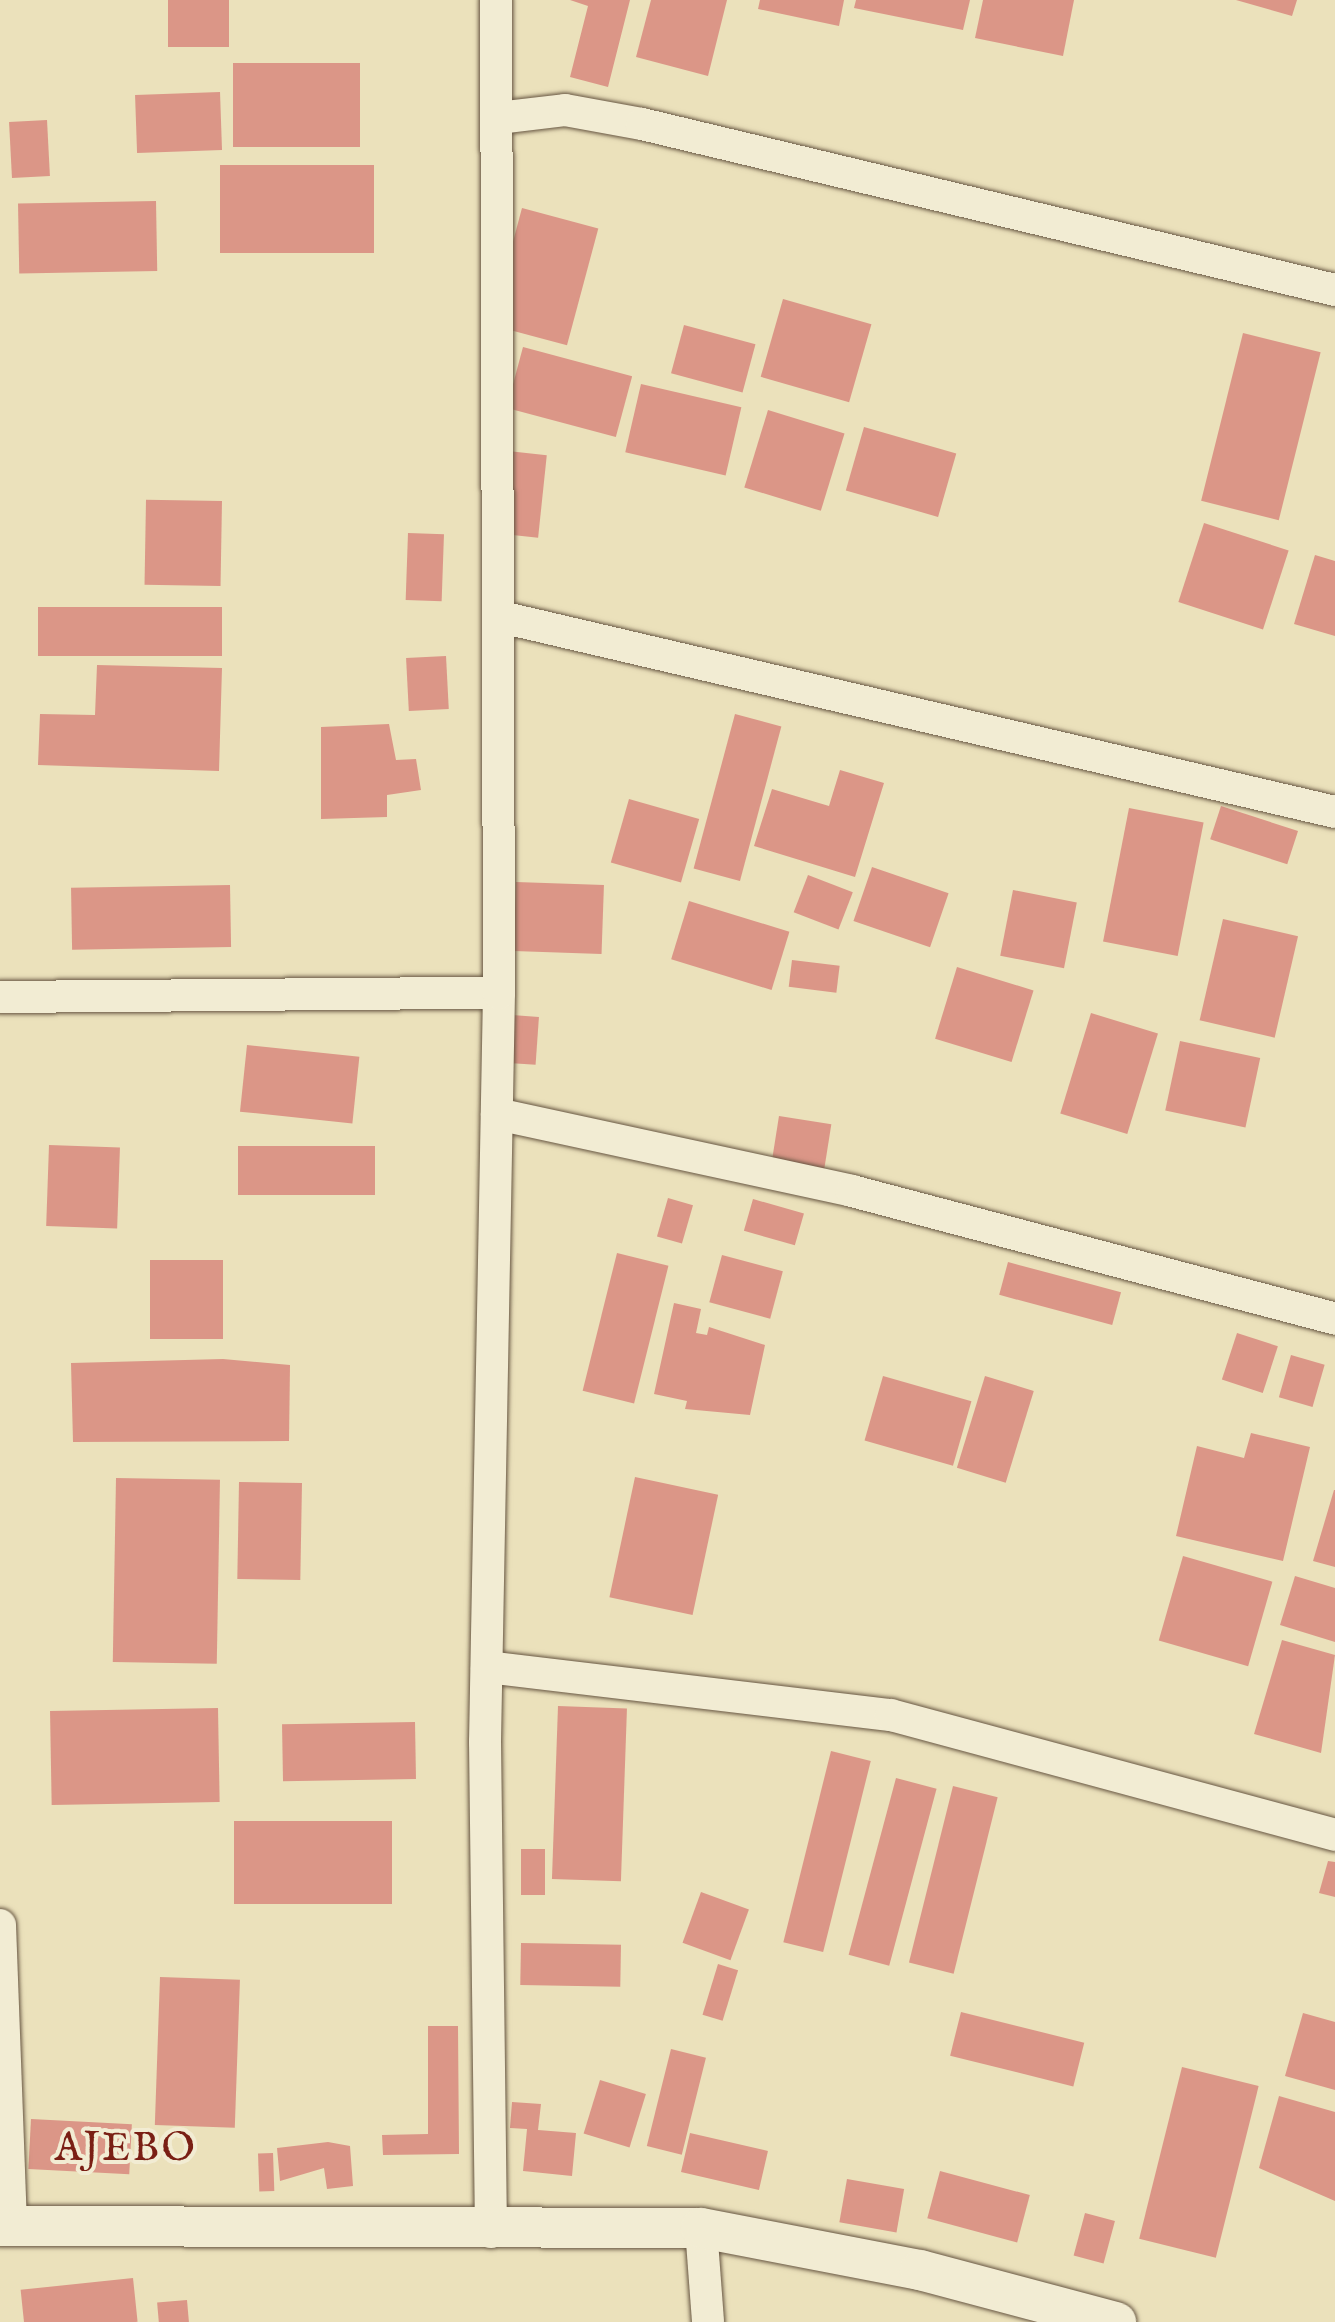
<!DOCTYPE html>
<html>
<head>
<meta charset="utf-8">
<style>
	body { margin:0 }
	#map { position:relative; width:1335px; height:2322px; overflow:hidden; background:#ebe1bb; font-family:"IM FELL English",serif }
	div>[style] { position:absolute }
	.building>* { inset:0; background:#db9687; transform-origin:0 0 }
	.roads { filter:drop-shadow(0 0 2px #675642) drop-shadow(0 0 2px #675642) }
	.minor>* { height:32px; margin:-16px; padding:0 16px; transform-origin:16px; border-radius:16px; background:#f2ecd3 }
	.tertiary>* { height:40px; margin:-20px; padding:0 20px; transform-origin:20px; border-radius:20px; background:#f2ecd3 }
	span { translate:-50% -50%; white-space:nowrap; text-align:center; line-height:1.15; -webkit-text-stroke:8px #f2ecd3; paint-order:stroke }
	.quarter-label { font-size:40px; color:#7a1f14; letter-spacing:2.5px }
</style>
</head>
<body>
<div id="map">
	<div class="building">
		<i style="left:168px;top:0;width:61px;height:47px"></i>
		<i style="clip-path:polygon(570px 0,630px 0,608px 87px,570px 77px,588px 6px)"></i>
		<i style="clip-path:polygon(651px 0,727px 0,708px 76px,636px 57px)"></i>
		<i style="clip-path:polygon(760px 0,844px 0,839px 26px,758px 9px)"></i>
		<i style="clip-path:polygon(856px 0,970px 0,963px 30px,854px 8px)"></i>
		<i style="clip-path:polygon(983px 0,1074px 0,1063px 56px,975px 38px)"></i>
		<i style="clip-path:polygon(1236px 0,1297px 0,1292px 16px)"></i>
		<i style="left:233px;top:63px;width:127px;height:84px"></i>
		<i style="left:220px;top:92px;width:58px;height:85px;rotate:88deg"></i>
		<i style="left:47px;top:120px;width:56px;height:38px;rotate:87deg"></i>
		<i style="left:220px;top:165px;width:154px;height:88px"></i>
		<i style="left:156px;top:201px;width:70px;height:138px;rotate:89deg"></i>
		<i style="left:522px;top:208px;width:79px;height:121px;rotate:15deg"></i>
		<i style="left:783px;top:299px;width:92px;height:81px;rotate:16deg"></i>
		<i style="left:684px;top:325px;width:74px;height:50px;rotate:15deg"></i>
		<i style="left:1243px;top:333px;width:80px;height:173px;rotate:14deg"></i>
		<i style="left:523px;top:347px;width:113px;height:63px;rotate:15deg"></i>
		<i style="left:641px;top:384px;width:103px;height:70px;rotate:13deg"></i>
		<i style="left:768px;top:410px;width:80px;height:81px;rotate:17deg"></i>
		<i style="left:864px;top:427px;width:96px;height:66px;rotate:16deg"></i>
		<i style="left:507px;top:451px;width:40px;height:83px;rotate:6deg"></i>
		<i style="left:222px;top:501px;width:85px;height:76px;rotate:91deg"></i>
		<i style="left:1204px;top:523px;width:89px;height:83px;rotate:18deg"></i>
		<i style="left:408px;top:533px;width:36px;height:67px;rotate:2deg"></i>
		<i style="clip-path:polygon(1315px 555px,1335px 561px,1335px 636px,1294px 624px)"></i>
		<i style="left:38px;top:607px;width:184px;height:49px"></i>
		<i style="left:446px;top:656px;width:53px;height:40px;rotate:87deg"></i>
		<i style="clip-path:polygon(97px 665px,222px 668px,219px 771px,38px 765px,40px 714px,95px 715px)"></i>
		<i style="left:735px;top:714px;width:48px;height:160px;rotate:15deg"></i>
		<i style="clip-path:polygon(389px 724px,396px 760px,416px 759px,421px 790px,387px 795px,387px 817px,321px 819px,321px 727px)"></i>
		<i style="clip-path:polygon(840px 770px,884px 783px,855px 877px,754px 846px,772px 789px,829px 806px)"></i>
		<i style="left:629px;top:799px;width:73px;height:66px;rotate:16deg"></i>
		<i style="left:1221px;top:806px;width:81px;height:35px;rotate:18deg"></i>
		<i style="left:1129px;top:808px;width:76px;height:136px;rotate:11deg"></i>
		<i style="left:872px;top:867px;width:81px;height:57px;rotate:19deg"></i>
		<i style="left:808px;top:875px;width:48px;height:40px;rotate:21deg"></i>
		<i style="left:516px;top:882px;width:88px;height:69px;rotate:2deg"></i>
		<i style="left:230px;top:885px;width:62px;height:159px;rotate:89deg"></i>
		<i style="left:1013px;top:890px;width:65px;height:67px;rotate:11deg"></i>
		<i style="left:689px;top:901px;width:105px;height:61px;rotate:17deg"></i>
		<i style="left:1223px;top:919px;width:77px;height:104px;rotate:13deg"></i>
		<i style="left:792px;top:960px;width:48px;height:27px;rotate:7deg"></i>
		<i style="left:957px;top:967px;width:80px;height:75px;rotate:17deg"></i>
		<i style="left:1091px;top:1013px;width:70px;height:105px;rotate:17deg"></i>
		<i style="left:512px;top:1015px;width:27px;height:48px;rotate:4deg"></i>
		<i style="left:1180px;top:1041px;width:82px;height:71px;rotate:12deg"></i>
		<i style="left:247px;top:1045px;width:113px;height:67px;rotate:6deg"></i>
		<i style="left:779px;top:1116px;width:53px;height:45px;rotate:9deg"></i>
		<i style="left:49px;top:1145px;width:71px;height:81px;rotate:2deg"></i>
		<i style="left:238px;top:1146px;width:137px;height:49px"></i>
		<i style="left:668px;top:1198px;width:26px;height:40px;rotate:16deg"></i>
		<i style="left:753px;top:1199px;width:53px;height:33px;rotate:16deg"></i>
		<i style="left:617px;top:1253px;width:53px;height:142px;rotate:14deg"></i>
		<i style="left:722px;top:1255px;width:63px;height:49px;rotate:15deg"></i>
		<i style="left:223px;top:1260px;width:79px;height:73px;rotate:90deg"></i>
		<i style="left:1008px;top:1262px;width:117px;height:34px;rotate:15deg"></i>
		<i style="clip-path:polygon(674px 1303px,701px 1309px,696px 1333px,707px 1335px,709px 1327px,765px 1345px,750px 1415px,685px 1409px,687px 1401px,654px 1394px)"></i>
		<i style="left:1237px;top:1333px;width:43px;height:49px;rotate:18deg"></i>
		<i style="left:1291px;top:1355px;width:35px;height:44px;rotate:16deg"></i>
		<i style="clip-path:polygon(223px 1359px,290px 1365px,289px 1441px,73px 1442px,71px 1363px)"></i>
		<i style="left:883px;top:1376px;width:92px;height:67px;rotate:16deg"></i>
		<i style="left:985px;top:1376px;width:51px;height:96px;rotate:17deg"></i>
		<i style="clip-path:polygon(1251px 1433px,1310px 1447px,1283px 1561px,1176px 1536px,1197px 1446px,1244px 1458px)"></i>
		<i style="left:635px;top:1477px;width:85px;height:123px;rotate:12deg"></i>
		<i style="left:116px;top:1478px;width:104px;height:184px;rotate:1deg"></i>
		<i style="left:239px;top:1482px;width:63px;height:97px;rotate:1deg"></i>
		<i style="clip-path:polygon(1334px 1490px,1335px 1490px,1335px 1567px,1313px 1561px)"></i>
		<i style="left:1183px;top:1556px;width:93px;height:88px;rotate:16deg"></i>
		<i style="clip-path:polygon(1295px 1576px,1335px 1588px,1335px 1642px,1280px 1625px)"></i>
		<i style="clip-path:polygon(1282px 1640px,1335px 1655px,1321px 1753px,1254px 1734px)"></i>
		<i style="left:558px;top:1706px;width:69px;height:173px;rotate:2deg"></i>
		<i style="left:218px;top:1708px;width:94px;height:168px;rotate:89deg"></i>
		<i style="left:415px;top:1722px;width:57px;height:133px;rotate:89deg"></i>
		<i style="left:831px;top:1751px;width:41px;height:197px;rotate:14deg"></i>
		<i style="left:896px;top:1778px;width:42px;height:183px;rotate:15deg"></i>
		<i style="left:953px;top:1786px;width:46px;height:182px;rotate:14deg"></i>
		<i style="left:234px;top:1821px;width:158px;height:83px"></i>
		<i style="left:521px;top:1849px;width:24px;height:46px"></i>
		<i style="clip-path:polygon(1328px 1861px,1335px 1862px,1335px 1897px,1319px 1893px)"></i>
		<i style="left:701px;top:1892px;width:51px;height:54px;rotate:20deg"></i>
		<i style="left:521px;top:1943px;width:100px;height:42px;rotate:1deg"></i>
		<i style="left:718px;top:1964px;width:21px;height:53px;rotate:17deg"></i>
		<i style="left:160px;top:1977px;width:80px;height:148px;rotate:2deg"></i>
		<i style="left:961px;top:2012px;width:127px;height:45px;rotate:14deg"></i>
		<i style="clip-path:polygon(1303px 2013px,1335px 2022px,1335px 2090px,1285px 2076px)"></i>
		<i style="clip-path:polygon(428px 2026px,458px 2026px,459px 2154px,383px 2155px,382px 2135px,428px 2134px)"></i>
		<i style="left:671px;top:2049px;width:36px;height:100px;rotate:14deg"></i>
		<i style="left:1182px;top:2067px;width:79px;height:177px;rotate:14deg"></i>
		<i style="left:600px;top:2080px;width:48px;height:56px;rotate:17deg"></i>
		<i style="clip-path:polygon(1279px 2096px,1335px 2112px,1335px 2201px,1259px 2168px)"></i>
		<i style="clip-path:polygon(512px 2102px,541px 2104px,538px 2130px,576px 2133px,572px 2176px,523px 2171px,527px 2129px,510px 2128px)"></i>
		<i style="left:31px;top:2119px;width:101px;height:50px;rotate:3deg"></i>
		<i style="left:690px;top:2133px;width:80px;height:40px;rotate:13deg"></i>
		<i style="clip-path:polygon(328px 2142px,350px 2146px,353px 2186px,327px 2189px,324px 2168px,280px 2181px,277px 2148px)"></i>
		<i style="left:273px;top:2153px;width:38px;height:15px;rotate:88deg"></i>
		<i style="left:940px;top:2171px;width:93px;height:49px;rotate:15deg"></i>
		<i style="left:847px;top:2179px;width:58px;height:44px;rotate:10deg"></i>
		<i style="left:1085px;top:2213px;width:31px;height:44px;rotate:15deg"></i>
		<i style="left:133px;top:2278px;width:44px;height:113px;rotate:84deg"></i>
		<i style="left:187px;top:2300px;width:22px;height:30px;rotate:85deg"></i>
	</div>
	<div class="roads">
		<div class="minor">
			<i style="left:498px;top:118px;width:67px;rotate:-6.8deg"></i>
			<i style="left:565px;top:110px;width:78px;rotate:10.3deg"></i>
			<i style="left:642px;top:124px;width:713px;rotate:13.47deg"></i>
			<i style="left:501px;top:617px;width:856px;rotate:13.16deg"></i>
			<i style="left:0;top:997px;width:499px;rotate:-0.5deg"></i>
			<i style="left:497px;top:1114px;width:363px;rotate:12.2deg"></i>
			<i style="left:852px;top:1191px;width:500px;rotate:14.8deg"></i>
			<i style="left:487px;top:1667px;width:407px;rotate:6.8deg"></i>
			<i style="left:891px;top:1715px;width:460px;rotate:15.1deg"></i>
			<i style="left:0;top:1925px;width:300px;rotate:87.9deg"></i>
			<i style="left:701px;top:2228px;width:94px;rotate:85.7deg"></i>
			<i style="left:491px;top:2232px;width:490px;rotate:-90.7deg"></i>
			<i style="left:485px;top:1742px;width:749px;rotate:-88.93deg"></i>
			<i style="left:499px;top:993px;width:993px;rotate:-90.17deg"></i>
		</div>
		<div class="tertiary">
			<i style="left:0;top:2226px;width:701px;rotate:0.16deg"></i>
			<i style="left:701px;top:2228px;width:223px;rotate:10.9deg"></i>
			<i style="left:920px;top:2270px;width:203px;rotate:14.9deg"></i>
		</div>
	</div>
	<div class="quarter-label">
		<span style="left:126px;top:2150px">AJEBO</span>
	</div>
</div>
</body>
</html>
